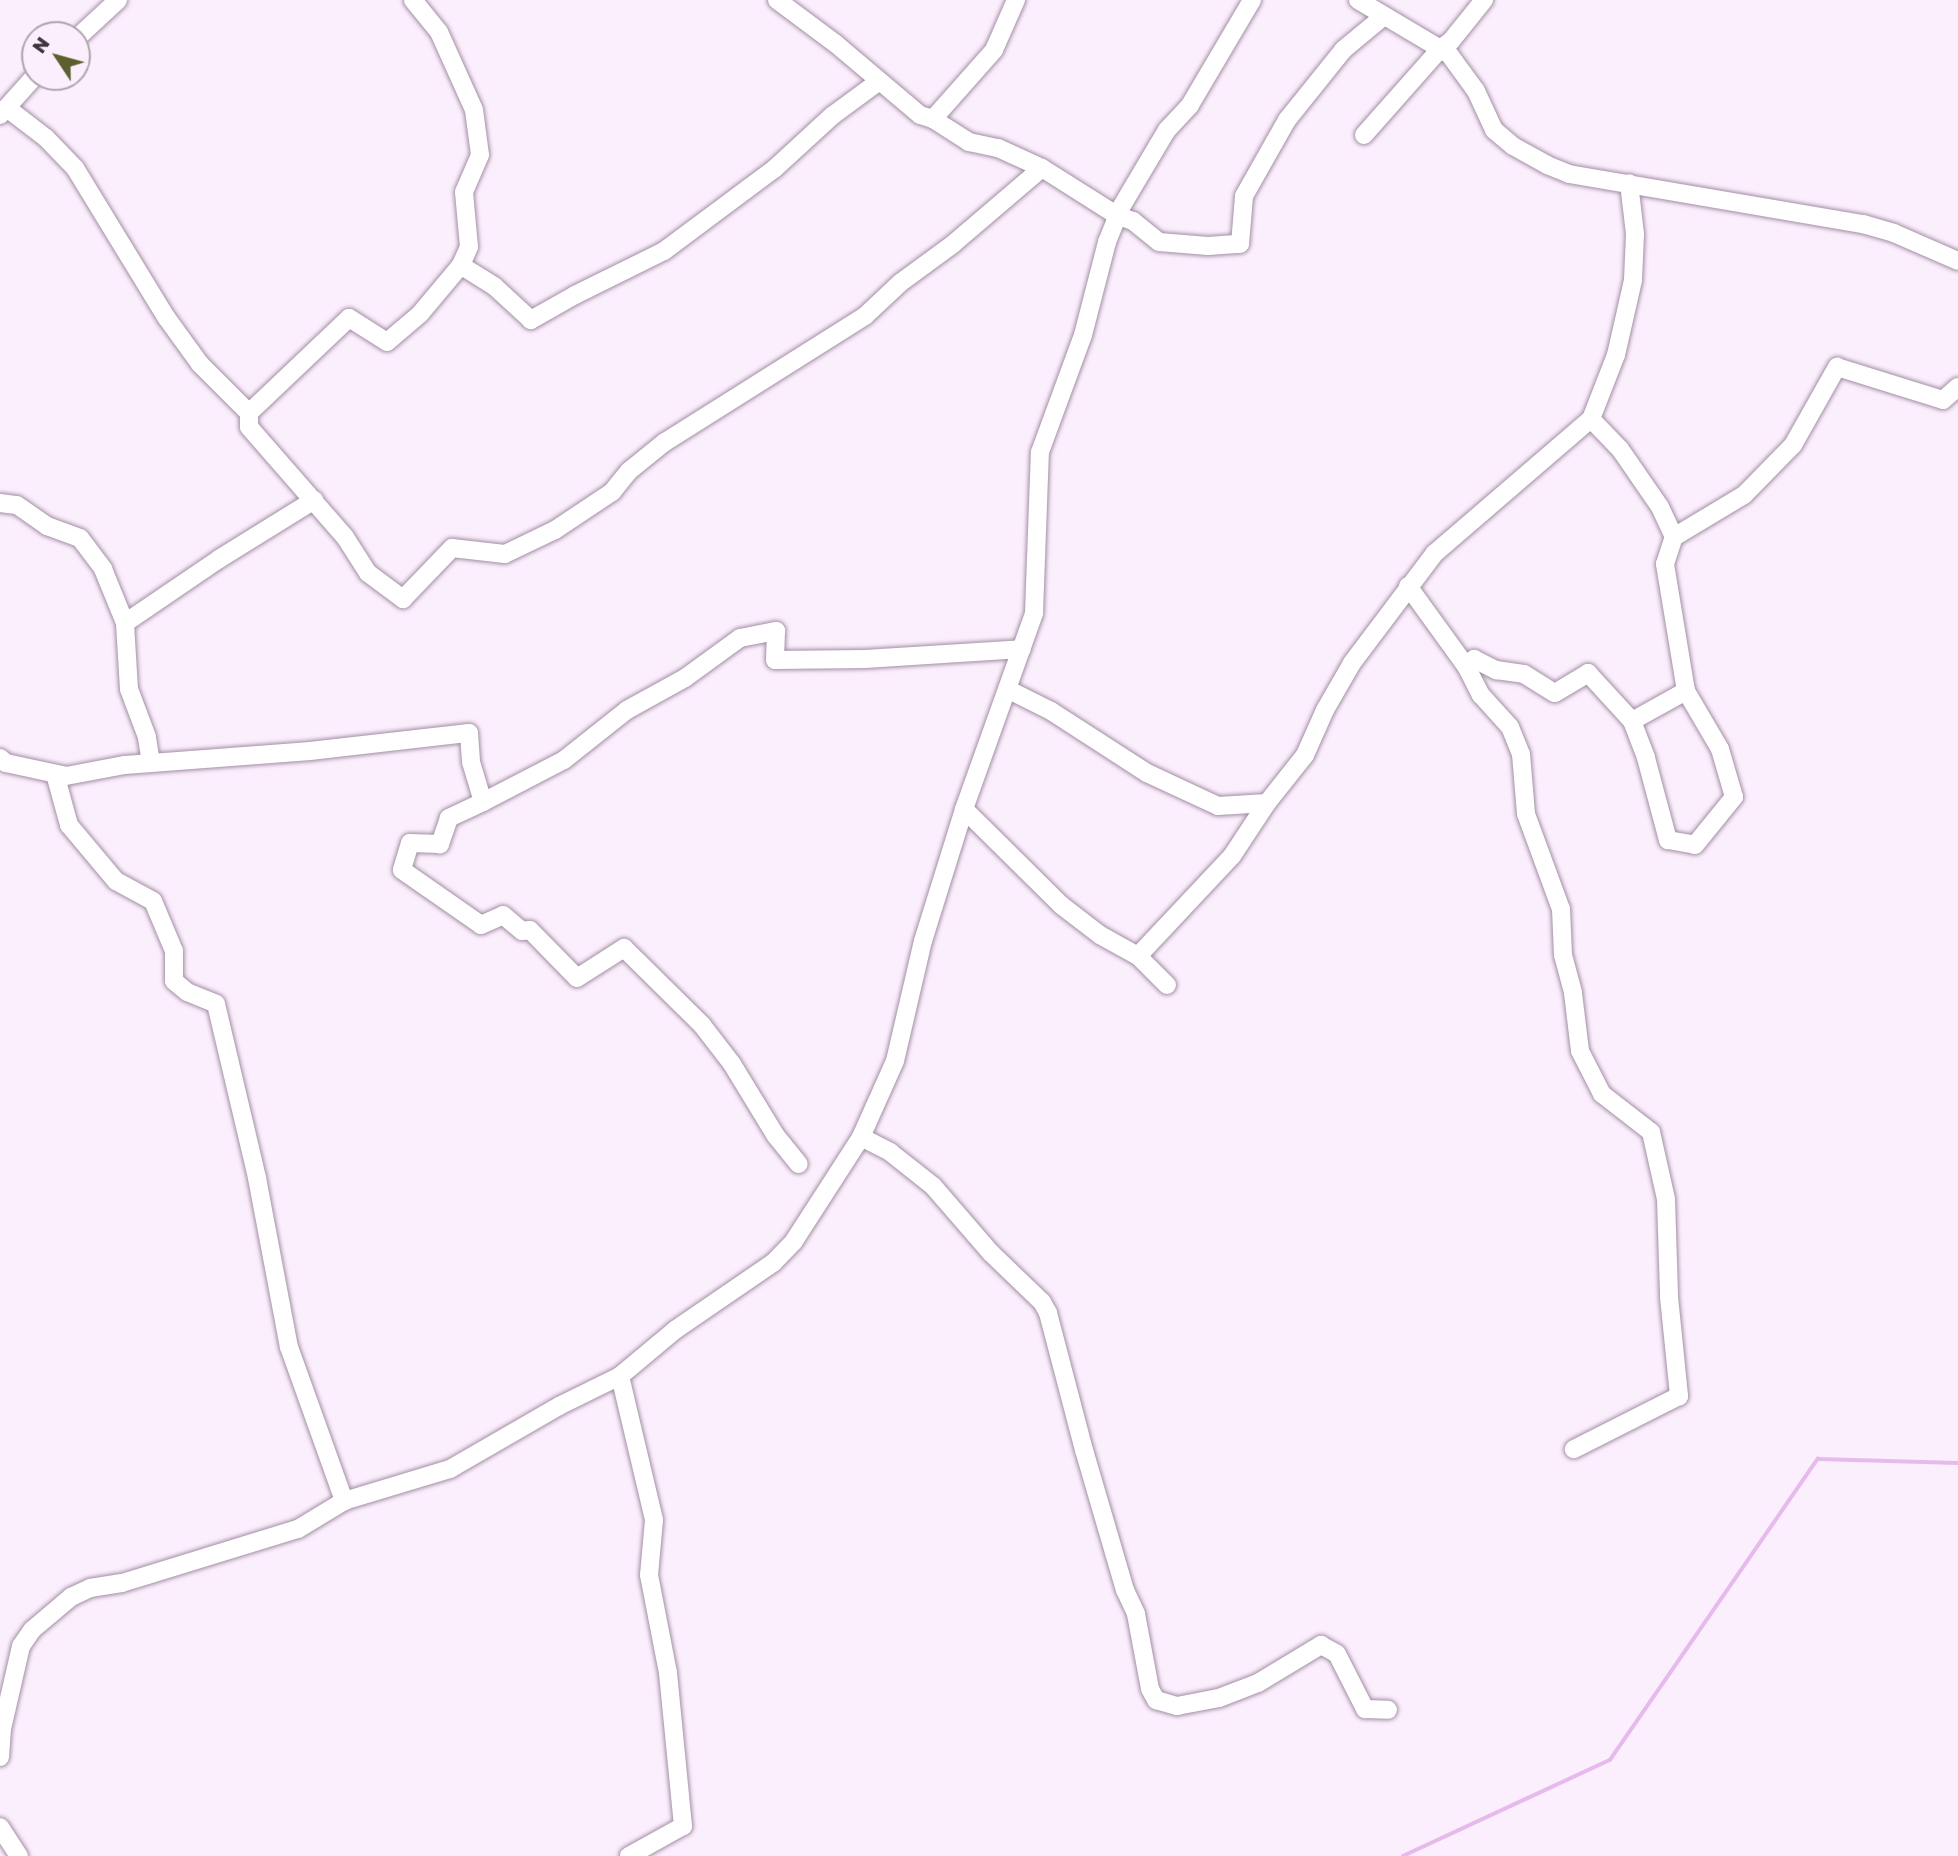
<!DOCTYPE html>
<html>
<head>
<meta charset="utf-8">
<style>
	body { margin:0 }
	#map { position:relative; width:1958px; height:1856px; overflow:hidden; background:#fceffd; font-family:"Golos Text",sans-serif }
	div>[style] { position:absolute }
	.stream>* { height:3.5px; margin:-1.75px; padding:0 1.75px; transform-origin:1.75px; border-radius:1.75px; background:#e6baec }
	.roads { filter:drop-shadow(0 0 2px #a28ea5) drop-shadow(0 0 2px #a28ea5) }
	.minor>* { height:18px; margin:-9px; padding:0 9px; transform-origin:9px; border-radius:9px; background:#fff }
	span { translate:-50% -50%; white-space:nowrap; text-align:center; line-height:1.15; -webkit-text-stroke:7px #fceffd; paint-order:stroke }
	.north { position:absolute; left:21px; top:21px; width:70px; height:70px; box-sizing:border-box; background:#fceffd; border:2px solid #b0a5b1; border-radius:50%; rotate:306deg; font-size:19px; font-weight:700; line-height:28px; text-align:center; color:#3e363f }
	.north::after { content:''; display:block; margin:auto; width:24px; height:32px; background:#5c602e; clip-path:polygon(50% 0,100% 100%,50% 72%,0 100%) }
</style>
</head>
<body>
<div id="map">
	<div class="stream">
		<i style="left:1403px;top:1856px;width:228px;rotate:-24.9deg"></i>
		<i style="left:1610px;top:1760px;width:366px;rotate:-55.4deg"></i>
		<i style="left:1818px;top:1459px;width:140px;rotate:1.6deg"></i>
	</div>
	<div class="roads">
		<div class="minor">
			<i style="left:413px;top:0;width:41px;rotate:50.9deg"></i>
			<i style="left:439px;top:32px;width:85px;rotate:65.8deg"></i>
			<i style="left:474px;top:110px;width:45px;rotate:82.4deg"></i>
			<i style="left:480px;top:155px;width:40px;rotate:113.4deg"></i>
			<i style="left:464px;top:192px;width:55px;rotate:84.8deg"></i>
			<i style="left:469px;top:247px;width:20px;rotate:114deg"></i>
			<i style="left:777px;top:0;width:74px;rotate:36.7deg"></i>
			<i style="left:836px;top:44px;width:110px;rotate:40.2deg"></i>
			<i style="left:920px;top:115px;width:14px;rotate:17deg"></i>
			<i style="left:933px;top:119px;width:43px;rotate:32.6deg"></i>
			<i style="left:969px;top:142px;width:30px;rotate:12deg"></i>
			<i style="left:998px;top:148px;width:48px;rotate:24.4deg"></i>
			<i style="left:1042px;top:168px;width:90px;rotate:32.3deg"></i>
			<i style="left:1118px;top:216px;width:16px;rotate:18deg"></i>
			<i style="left:1133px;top:221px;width:33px;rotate:39deg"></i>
			<i style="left:1159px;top:242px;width:49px;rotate:4.7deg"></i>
			<i style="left:1208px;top:246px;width:32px;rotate:-4deg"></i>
			<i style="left:1240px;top:244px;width:48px;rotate:-85.2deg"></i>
			<i style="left:1244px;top:196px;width:87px;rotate:-60.5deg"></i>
			<i style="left:1287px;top:120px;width:90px;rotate:-51.3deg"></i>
			<i style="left:1343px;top:50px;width:53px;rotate:-39.7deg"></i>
			<i style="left:1358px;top:0;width:106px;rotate:30.7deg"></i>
			<i style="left:1449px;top:54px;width:46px;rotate:53.9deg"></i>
			<i style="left:1476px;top:91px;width:43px;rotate:65.2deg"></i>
			<i style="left:1494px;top:130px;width:25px;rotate:40deg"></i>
			<i style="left:1513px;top:146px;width:39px;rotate:29deg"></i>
			<i style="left:1547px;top:165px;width:24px;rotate:22deg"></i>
			<i style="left:1569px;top:174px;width:298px;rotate:9.7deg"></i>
			<i style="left:1863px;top:224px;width:32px;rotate:16deg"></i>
			<i style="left:1894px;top:233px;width:70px;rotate:23.6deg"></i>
			<i style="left:77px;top:38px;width:56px;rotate:-42.8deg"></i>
			<i style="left:878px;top:82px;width:56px;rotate:143.7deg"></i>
			<i style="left:833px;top:115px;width:80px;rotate:137.5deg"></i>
			<i style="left:774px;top:169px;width:137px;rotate:143.3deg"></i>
			<i style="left:664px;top:251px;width:99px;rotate:153.7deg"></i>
			<i style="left:575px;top:295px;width:51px;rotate:150.4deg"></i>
			<i style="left:531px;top:320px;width:50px;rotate:-137.4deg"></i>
			<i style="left:494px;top:286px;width:39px;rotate:-148deg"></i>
			<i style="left:461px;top:265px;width:64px;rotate:129.9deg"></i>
			<i style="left:420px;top:314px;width:43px;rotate:139.7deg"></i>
			<i style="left:387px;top:342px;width:45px;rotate:-147.7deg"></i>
			<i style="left:349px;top:318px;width:138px;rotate:136.5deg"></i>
			<i style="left:249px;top:413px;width:14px;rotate:90deg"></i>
			<i style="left:249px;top:427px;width:146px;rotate:48.9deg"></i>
			<i style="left:345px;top:537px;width:43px;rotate:57.4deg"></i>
			<i style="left:368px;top:573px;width:44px;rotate:36.6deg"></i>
			<i style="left:403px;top:599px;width:71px;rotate:-46.1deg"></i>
			<i style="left:452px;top:548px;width:53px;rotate:6.5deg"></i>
			<i style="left:505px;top:554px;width:55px;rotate:-25.6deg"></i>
			<i style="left:555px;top:530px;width:69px;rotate:-33.7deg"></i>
			<i style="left:612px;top:492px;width:27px;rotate:-51deg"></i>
			<i style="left:629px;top:471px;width:46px;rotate:-38.9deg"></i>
			<i style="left:665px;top:442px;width:236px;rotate:-32.2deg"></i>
			<i style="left:865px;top:316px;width:48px;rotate:-43.3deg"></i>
			<i style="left:900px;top:283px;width:66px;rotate:-36.3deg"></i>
			<i style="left:953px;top:244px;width:117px;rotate:-40.5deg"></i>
			<i style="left:7px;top:108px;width:49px;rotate:37.6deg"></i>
			<i style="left:46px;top:138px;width:42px;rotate:46deg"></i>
			<i style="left:75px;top:168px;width:175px;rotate:58.6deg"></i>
			<i style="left:166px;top:317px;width:58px;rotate:54.1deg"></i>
			<i style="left:200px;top:364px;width:69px;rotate:45deg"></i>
			<i style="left:0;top:115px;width:52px;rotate:-48.1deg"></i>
			<i style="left:933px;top:119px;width:92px;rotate:-48.5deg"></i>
			<i style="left:994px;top:50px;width:55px;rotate:-66.3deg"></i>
			<i style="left:1364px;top:135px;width:116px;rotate:-48.5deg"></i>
			<i style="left:1441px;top:48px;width:12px;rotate:-35deg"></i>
			<i style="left:1451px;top:41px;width:53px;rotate:-51.2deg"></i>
			<i style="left:1591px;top:419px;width:42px;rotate:46deg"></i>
			<i style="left:1620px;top:449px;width:70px;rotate:55.4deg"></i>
			<i style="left:1660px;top:507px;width:33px;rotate:65deg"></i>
			<i style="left:1674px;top:537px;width:82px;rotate:-31deg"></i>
			<i style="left:1744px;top:495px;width:70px;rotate:-45.6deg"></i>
			<i style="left:1793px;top:445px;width:90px;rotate:-60.6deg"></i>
			<i style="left:1837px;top:367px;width:111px;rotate:17.3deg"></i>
			<i style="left:1943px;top:400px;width:20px;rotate:-41deg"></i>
			<i style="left:0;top:503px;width:17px;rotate:7deg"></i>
			<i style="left:17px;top:505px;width:37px;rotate:35deg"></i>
			<i style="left:47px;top:526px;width:35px;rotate:20deg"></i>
			<i style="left:80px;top:538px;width:39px;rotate:53deg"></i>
			<i style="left:103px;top:569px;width:58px;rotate:67.8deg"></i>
			<i style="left:1408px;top:586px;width:99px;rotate:54.1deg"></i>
			<i style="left:1466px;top:666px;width:33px;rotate:63deg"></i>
			<i style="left:1481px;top:695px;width:43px;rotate:47.8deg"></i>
			<i style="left:1510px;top:727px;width:29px;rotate:68deg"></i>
			<i style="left:1521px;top:754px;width:60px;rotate:85.2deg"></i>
			<i style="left:1526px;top:814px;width:101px;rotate:69.8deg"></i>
			<i style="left:1561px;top:909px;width:46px;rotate:87.5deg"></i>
			<i style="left:1563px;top:955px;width:39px;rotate:75deg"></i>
			<i style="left:1573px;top:993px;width:58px;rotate:83.1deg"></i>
			<i style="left:1580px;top:1051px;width:48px;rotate:62.9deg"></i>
			<i style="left:1602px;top:1094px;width:62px;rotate:37.8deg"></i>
			<i style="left:1651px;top:1132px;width:69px;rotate:77.4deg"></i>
			<i style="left:1666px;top:1199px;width:98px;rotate:88.2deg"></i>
			<i style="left:1669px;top:1297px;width:100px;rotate:84.2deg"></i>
			<i style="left:1679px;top:1396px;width:118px;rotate:153.2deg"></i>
			<i style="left:1466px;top:666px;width:11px;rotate:-41deg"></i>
			<i style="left:1474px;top:659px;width:25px;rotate:27deg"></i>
			<i style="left:1496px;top:670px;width:28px;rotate:8deg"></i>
			<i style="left:1524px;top:674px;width:36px;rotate:32deg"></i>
			<i style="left:1555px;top:693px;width:39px;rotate:-31deg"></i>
			<i style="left:1588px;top:673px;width:65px;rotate:47.5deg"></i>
			<i style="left:1632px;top:721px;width:62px;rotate:-29.1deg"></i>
			<i style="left:1686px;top:691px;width:129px;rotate:-99.4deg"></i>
			<i style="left:1665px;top:564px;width:28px;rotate:-72deg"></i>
			<i style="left:1009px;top:690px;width:47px;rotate:26.6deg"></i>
			<i style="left:1051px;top:711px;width:114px;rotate:32.9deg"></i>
			<i style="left:1147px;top:773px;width:78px;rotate:24.9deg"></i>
			<i style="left:1218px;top:806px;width:49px;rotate:-3.5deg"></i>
			<i style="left:1267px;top:803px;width:61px;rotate:-51.6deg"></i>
			<i style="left:1305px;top:755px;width:49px;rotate:-66deg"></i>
			<i style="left:1325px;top:710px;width:54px;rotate:-60.1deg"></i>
			<i style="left:1352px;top:663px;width:138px;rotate:-53deg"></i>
			<i style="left:1435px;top:553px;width:206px;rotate:-40.7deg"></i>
			<i style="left:1591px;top:419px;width:69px;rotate:-68.7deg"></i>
			<i style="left:1616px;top:355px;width:77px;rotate:-77.2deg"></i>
			<i style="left:1633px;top:280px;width:46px;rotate:-87.5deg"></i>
			<i style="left:1635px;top:234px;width:51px;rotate:-96.7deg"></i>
			<i style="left:1632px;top:721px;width:40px;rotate:69deg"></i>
			<i style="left:1646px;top:758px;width:85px;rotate:75deg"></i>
			<i style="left:1668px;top:840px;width:27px;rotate:10deg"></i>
			<i style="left:1695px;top:845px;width:62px;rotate:-50.9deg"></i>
			<i style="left:1734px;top:797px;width:50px;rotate:-106.3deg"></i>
			<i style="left:1720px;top:749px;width:67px;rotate:-120.4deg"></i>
			<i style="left:0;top:758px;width:8px;rotate:40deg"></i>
			<i style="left:6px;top:763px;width:61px;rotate:12.2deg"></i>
			<i style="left:66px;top:776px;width:60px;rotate:-10.6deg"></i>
			<i style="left:125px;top:765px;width:186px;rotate:-4.3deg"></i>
			<i style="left:310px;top:751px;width:160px;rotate:-6.5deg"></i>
			<i style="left:469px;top:733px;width:29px;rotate:86deg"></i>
			<i style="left:471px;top:762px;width:42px;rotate:73.3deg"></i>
			<i style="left:483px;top:802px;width:38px;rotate:155deg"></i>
			<i style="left:449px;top:818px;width:28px;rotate:109deg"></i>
			<i style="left:440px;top:844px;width:30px;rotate:-178deg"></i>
			<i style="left:410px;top:843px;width:28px;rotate:107deg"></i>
			<i style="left:402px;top:870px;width:96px;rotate:34.8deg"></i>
			<i style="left:481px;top:925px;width:24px;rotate:-24deg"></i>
			<i style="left:503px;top:915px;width:25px;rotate:40deg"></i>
			<i style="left:522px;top:931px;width:8px;rotate:-7deg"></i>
			<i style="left:530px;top:930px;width:67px;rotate:45.6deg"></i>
			<i style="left:577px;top:978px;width:56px;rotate:-32.6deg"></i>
			<i style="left:624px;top:948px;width:110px;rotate:44.6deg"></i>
			<i style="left:702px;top:1025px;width:49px;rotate:52.4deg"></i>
			<i style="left:732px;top:1064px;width:84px;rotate:58.6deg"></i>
			<i style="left:776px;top:1136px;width:36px;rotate:51deg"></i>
			<i style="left:151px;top:763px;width:26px;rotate:-99deg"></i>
			<i style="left:147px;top:737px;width:51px;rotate:-110.6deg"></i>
			<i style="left:129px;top:689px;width:66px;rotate:-93.5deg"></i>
			<i style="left:125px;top:623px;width:114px;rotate:-34.2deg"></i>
			<i style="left:219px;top:559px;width:112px;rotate:-31.8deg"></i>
			<i style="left:55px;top:774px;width:53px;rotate:74.6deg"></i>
			<i style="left:69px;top:825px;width:73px;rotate:50deg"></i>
			<i style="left:116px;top:881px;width:42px;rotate:28.4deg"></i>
			<i style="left:153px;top:901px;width:54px;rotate:67.2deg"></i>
			<i style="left:174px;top:951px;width:30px;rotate:90deg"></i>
			<i style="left:174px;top:981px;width:17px;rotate:40deg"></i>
			<i style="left:187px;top:992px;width:31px;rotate:22deg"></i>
			<i style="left:216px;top:1004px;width:179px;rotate:76.7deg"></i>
			<i style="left:257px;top:1178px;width:172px;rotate:79.3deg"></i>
			<i style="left:289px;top:1347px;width:164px;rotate:70.3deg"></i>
			<i style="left:483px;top:802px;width:91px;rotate:-27.4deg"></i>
			<i style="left:564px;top:760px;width:80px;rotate:-38.4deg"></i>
			<i style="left:627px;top:710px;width:66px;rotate:-28.9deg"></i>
			<i style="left:685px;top:678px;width:68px;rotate:-36deg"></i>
			<i style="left:740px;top:638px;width:37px;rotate:-11deg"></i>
			<i style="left:776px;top:631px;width:29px;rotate:92deg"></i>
			<i style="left:775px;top:660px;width:90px;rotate:-0.6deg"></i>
			<i style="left:865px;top:659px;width:157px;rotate:-3.6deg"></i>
			<i style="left:964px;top:809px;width:136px;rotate:44.7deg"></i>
			<i style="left:1061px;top:905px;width:49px;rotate:37.6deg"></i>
			<i style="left:1100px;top:935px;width:43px;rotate:28.9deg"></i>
			<i style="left:1138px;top:956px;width:41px;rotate:45deg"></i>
			<i style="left:1138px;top:956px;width:137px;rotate:-46.8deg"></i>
			<i style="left:1232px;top:856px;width:64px;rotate:-56.6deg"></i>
			<i style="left:861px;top:1137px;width:33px;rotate:27deg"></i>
			<i style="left:890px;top:1152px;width:55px;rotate:38.3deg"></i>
			<i style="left:933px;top:1186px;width:89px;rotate:49.1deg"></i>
			<i style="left:991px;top:1253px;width:71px;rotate:43.9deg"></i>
			<i style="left:1042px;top:1302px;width:13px;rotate:61deg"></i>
			<i style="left:1048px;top:1313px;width:142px;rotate:75.3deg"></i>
			<i style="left:1084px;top:1450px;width:146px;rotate:73.7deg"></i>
			<i style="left:1125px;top:1590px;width:26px;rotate:65deg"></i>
			<i style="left:1136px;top:1614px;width:76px;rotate:79.4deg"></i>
			<i style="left:1150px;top:1689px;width:13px;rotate:61deg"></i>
			<i style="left:1156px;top:1700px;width:22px;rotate:16deg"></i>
			<i style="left:1177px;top:1706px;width:43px;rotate:-10.8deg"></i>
			<i style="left:1219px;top:1698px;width:42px;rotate:-21deg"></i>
			<i style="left:1258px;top:1683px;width:74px;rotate:-31.1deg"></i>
			<i style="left:1321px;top:1645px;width:18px;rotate:29deg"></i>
			<i style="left:1337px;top:1654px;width:62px;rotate:63deg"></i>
			<i style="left:1365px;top:1709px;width:23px;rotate:2deg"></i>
			<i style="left:620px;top:1376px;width:148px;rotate:76.7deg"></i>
			<i style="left:654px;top:1520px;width:55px;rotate:95.2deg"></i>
			<i style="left:649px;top:1575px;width:100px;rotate:79deg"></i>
			<i style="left:668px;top:1673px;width:154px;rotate:84.4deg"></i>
			<i style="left:683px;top:1826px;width:62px;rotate:150.9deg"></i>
			<i style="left:0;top:1757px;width:28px;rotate:-86deg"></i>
			<i style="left:2px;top:1729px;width:85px;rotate:-77.1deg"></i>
			<i style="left:21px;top:1646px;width:19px;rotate:-55deg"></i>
			<i style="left:32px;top:1630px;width:51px;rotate:-40.2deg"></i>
			<i style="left:71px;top:1597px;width:21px;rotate:-25deg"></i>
			<i style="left:90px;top:1588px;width:32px;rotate:-9deg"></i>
			<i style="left:122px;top:1583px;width:184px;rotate:-17.1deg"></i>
			<i style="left:298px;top:1529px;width:54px;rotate:-31.3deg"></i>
			<i style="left:344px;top:1501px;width:111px;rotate:-16.8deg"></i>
			<i style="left:450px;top:1469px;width:126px;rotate:-30deg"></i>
			<i style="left:559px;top:1406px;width:68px;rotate:-26.2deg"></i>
			<i style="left:620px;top:1376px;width:72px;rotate:-39.9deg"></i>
			<i style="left:675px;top:1330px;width:119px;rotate:-34.4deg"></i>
			<i style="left:773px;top:1263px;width:30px;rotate:-46deg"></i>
			<i style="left:794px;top:1241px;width:124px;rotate:-57.2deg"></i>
			<i style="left:861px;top:1137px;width:83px;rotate:-65.9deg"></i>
			<i style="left:895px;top:1061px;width:123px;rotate:-76.9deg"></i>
			<i style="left:923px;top:941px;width:138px;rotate:-72.7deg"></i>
			<i style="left:964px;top:809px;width:208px;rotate:-70.3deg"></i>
			<i style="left:1034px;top:613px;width:161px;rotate:-87.9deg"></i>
			<i style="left:1040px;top:452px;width:125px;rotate:-69.8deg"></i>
			<i style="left:1083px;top:335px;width:96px;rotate:-75.5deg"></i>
			<i style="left:1107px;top:242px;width:35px;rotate:-68deg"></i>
			<i style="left:1120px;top:209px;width:92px;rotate:-59.3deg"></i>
			<i style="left:1167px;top:130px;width:34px;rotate:-47deg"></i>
			<i style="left:1190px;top:105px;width:122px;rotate:-59.4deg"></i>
			<i style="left:0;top:1827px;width:35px;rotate:57deg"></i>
		</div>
	</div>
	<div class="north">N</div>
</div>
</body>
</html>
